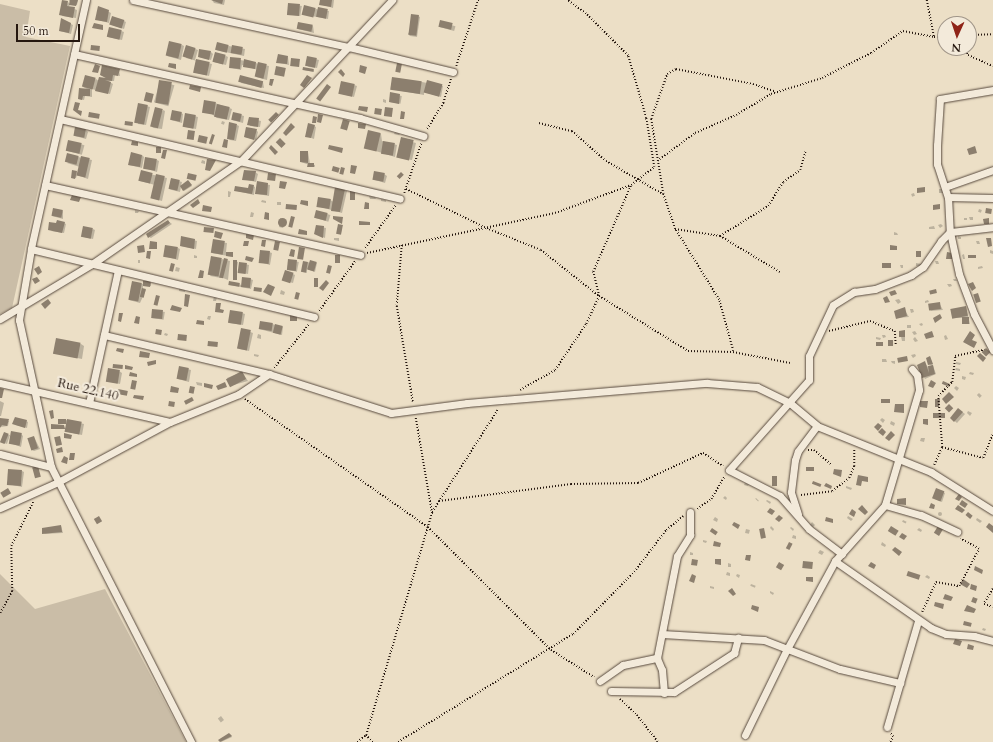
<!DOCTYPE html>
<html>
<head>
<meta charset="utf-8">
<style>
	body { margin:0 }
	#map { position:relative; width:993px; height:742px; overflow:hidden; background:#ecdfc6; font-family:Cardo,serif }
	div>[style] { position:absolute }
	.green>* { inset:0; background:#cabda7 }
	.shadow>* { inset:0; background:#0003; transform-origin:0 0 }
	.round { border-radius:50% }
	.building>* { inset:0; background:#8c7f6e; transform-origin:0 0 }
	.path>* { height:1.5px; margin-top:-0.75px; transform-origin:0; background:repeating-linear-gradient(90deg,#25170f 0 1px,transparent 0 3px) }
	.roads { filter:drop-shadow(0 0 1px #57493d) drop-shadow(0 0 1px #57493d) }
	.street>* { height:7px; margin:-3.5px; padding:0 3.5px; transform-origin:3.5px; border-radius:3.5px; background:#f3eada }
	span { translate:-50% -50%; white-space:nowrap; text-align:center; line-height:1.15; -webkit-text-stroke:4px #f3eada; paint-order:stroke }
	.street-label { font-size:13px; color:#25170f }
	.north { position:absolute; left:937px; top:16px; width:40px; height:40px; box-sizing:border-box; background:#f3eada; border:1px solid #a19689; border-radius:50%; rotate:183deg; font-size:11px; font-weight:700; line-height:16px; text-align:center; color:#25170f }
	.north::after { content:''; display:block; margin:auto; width:14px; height:18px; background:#8f2418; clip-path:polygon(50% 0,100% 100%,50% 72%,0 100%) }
	.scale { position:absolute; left:16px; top:24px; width:64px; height:18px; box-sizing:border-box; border:2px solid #25170f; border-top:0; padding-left:5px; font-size:12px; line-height:14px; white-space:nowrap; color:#25170f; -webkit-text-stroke:3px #f3eada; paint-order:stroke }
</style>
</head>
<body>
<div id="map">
	<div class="green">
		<i style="clip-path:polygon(0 4px,30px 11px,26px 37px,70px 46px,12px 308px,0 314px)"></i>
		<i style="clip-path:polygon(0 574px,35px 609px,105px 589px,186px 742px,0 742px)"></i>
	</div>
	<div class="shadow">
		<i style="clip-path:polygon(69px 0,78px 0,77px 5px,70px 4px,69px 7px,77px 10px,76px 18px,62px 16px,68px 2px,70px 4px)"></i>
		<i style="clip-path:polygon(212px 0,225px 0,224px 5px,214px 3px)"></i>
		<i style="clip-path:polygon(321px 0,334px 0,333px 8px,320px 4px)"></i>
		<i style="left:289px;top:4px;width:13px;height:10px;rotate:9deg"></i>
		<i style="clip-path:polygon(99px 7px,111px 13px,109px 23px,98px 20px)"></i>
		<i style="clip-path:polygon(316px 9px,329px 11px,328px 19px,306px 15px)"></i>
		<i style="clip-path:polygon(418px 16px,420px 17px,417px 37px,410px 36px,408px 34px)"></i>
		<i style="clip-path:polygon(62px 20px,73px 25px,71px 34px,60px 31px)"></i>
		<i style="clip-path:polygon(124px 21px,126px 22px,124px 29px,112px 25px)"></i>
		<i style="left:440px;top:22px;width:16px;height:5px;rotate:15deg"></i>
		<i style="clip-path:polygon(313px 26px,314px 33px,298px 29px)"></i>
		<i style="clip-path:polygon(121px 31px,124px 32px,122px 40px,108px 37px)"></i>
		<i style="clip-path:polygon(182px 45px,184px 46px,181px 60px,167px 56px)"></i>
		<i style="clip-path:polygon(187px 46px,198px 50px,195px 60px,212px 64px,209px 76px,197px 73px,197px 61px,186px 58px)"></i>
		<i style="clip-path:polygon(229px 46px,245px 49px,244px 56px,216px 50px)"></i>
		<i style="clip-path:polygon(211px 52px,213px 54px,211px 60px,199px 57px)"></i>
		<i style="clip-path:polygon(226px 56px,228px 57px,226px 65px,214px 62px)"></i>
		<i style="clip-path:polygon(288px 57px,289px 65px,280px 63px)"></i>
		<i style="clip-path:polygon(308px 57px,319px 60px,317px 68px,309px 67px,314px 70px,314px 72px,304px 70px,312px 69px,306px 65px)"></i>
		<i style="clip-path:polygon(231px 58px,269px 66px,267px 80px,256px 77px,258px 70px,242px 65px,241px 70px,232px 68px)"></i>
		<i style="clip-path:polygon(119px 70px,120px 76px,115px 75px,114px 81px,108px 81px,113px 84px,110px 94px,92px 89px,92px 97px,85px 96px,84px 100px,79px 99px,89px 90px,83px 87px,96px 79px,99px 81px,99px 78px,109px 80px,101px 75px)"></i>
		<i style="clip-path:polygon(240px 76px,263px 82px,264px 88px,241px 83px)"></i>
		<i style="left:160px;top:81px;width:15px;height:22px;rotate:16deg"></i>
		<i style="clip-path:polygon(422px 82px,443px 86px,441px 97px,424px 92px,424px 95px,391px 89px)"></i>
		<i style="clip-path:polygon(354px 85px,357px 86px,354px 97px,342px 94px)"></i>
		<i style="left:391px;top:94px;width:11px;height:8px;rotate:10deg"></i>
		<i style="clip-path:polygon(383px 99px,386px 100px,386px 103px,383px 102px)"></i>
		<i style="clip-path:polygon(215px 103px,232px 109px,229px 120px,217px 118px,209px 112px)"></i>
		<i style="clip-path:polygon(139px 104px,150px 107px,146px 125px,138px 124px)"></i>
		<i style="clip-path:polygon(163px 110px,165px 111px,162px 129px,154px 128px,152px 127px)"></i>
		<i style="clip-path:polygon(181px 113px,183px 114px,182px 123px,171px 120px)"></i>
		<i style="clip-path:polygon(233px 113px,244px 116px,243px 123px,232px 120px)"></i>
		<i style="clip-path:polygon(186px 114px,198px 117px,196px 129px,186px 127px)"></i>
		<i style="clip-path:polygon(249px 118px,261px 121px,260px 127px,250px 126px)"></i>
		<i style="left:222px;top:121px;width:3px;height:3px;rotate:18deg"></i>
		<i style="clip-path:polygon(237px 125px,239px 126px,236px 141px,230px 140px,228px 138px)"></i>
		<i style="clip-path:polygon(314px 126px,316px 127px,314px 139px,306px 136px)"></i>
		<i style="clip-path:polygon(86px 130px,88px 132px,86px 139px,75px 136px)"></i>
		<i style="clip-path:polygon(256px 130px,258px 132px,256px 140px,245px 137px)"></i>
		<i style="clip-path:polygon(369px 131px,381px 134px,382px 141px,397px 145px,395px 157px,366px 148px)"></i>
		<i style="clip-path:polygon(395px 132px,400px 134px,399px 135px,394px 134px)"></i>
		<i style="clip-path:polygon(401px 139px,416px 143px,412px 160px,400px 158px)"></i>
		<i style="left:69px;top:141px;width:16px;height:10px;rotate:15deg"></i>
		<i style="clip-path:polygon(308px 152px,310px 164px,315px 165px,315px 167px,301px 162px)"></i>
		<i style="clip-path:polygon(142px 155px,144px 157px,142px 168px,129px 165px)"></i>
		<i style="clip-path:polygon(78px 157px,92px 160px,88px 179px,77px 175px,76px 178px,73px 178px,76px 172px,78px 173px,80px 167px,67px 163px)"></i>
		<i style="clip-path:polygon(157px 160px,159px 161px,157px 172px,144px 168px)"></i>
		<i style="clip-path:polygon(202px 160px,205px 161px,205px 164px,201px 163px)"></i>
		<i style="clip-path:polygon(141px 172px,167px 178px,162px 201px,152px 198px,155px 185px,140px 181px)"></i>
		<i style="clip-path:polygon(255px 172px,258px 174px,256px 182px,243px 179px)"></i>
		<i style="clip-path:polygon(384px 174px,387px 176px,385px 183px,375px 180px)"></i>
		<i style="clip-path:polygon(171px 179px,182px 182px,181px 186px,189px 182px,192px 186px,184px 191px,181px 187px,180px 192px,172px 190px,169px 189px)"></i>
		<i style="clip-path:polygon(258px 183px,270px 185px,269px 196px,258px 194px)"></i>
		<i style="clip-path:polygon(253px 186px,255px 187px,254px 195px,237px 191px,249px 190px)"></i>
		<i style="clip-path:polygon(939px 189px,944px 189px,945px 193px,939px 193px)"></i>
		<i style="clip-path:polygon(344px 190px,347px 191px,342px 213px,317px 206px,330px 200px,334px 202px)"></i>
		<i style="clip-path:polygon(228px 191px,231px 192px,230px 197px,228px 197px)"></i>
		<i style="left:914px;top:193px;width:3px;height:3px;rotate:72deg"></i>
		<i style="clip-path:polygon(369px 196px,375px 197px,376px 199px,370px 199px)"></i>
		<i style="clip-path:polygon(381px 199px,386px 200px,386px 202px,381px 201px)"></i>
		<i style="clip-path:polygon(262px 200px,266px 201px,266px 203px,261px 202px)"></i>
		<i style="left:277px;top:202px;width:4px;height:3px"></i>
		<i style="left:979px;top:209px;width:3px;height:3px;rotate:18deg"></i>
		<i style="clip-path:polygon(135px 210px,139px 211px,138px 213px,135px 213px)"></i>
		<i style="clip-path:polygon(63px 211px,63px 219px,52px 216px)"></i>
		<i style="left:317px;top:211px;width:14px;height:7px;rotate:17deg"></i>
		<i style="clip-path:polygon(251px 212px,254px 213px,253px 217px,250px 217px)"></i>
		<i style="clip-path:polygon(969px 217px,973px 217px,973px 220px,970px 220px)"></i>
		<i style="clip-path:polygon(280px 218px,287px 221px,283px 228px,279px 227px)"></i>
		<i style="left:964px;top:218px;width:3px;height:2px"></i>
		<i style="clip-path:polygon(168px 221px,172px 224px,151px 238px,149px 237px)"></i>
		<i style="clip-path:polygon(64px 223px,66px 224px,64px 233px,51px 231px)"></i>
		<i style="clip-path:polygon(941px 224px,943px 226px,940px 228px,938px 225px)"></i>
		<i style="clip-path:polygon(316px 226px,326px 228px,325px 238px,318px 235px)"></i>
		<i style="clip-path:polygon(934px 226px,935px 229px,929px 229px,929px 227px)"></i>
		<i style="clip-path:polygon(93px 229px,95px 230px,93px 239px,84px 237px)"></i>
		<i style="clip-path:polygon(894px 232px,897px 233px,898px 235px,894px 235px)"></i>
		<i style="clip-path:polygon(958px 236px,961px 237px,961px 239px,958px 239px)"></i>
		<i style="clip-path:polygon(182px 237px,197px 241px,196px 249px,181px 246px)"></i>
		<i style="clip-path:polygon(334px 238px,339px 238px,339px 241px,334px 240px)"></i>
		<i style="clip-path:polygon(214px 241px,227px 243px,226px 252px,233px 253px,233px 257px,212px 253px)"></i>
		<i style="clip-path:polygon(976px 241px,979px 241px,980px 244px,977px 244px)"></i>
		<i style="clip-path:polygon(178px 248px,180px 249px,178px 260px,164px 256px)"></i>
		<i style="clip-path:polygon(990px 250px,993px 251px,993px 254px,990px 253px)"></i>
		<i style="clip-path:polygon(269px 252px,272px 253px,270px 265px,260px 262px)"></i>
		<i style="clip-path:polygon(964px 254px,965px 259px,963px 259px,962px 255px)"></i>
		<i style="clip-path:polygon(194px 255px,197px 256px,197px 258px,194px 258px)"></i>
		<i style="clip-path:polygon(222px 259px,230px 261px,228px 280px,223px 278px,224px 269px,221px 278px,210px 276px)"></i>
		<i style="left:138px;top:260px;width:2px;height:3px"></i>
		<i style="left:289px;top:260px;width:10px;height:10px;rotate:11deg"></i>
		<i style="clip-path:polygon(234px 261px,238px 262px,235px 280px,233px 280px)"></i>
		<i style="clip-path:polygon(935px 261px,938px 261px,939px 264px,936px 264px)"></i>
		<i style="clip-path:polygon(304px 262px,317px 263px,315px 272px,307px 269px,307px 273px,302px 271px)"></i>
		<i style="clip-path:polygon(240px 263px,249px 265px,248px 274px,239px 272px)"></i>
		<i style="clip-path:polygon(916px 263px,921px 264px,921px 266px,916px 266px)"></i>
		<i style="clip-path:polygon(900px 265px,903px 265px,903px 268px,901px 268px)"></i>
		<i style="clip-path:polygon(982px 266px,983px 268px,978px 269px,978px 267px)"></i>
		<i style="left:176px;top:267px;width:4px;height:4px;rotate:14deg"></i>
		<i style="clip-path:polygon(293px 274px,295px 275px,293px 283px,286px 281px)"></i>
		<i style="clip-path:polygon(250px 279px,253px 280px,251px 289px,230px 285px,229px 282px,242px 285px)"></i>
		<i style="clip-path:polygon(953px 279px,956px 279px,957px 281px,954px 281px)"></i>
		<i style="clip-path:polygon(151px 283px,151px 286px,145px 286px,143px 285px,143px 289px,146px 290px,140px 303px,129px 300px,141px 284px)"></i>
		<i style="clip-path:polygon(947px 284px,951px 284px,952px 286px,949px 287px)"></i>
		<i style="clip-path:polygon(179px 288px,185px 289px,185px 292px,179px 291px)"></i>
		<i style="clip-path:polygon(281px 290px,285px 292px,284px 295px,280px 294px)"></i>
		<i style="clip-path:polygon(214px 296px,217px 297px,216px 301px,213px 301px)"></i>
		<i style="clip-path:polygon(899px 299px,901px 302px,898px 304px,895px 300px)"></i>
		<i style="clip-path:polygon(928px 300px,929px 302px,925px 303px,925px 301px)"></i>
		<i style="clip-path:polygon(939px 303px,943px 310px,930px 311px)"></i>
		<i style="clip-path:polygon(966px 307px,970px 324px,964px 324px,963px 318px,953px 318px)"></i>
		<i style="clip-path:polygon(904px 309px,909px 317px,897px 318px)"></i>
		<i style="clip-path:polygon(910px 309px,913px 309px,914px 312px,911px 313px)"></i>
		<i style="left:153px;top:310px;width:12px;height:8px;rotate:9deg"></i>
		<i style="clip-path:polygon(242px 313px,245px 314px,243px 325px,229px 323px)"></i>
		<i style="clip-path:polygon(208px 316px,211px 316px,210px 320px,207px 319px)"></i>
		<i style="clip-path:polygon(922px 323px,923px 325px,921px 326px,919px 324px)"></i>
		<i style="clip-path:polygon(272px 324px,283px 327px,282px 335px,259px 329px)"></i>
		<i style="left:907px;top:325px;width:4px;height:3px"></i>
		<i style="clip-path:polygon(242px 329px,253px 333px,249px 351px,240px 349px)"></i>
		<i style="clip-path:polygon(915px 331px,917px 334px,914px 335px,912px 332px)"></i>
		<i style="clip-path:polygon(900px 332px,905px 332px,905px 341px,902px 341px)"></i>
		<i style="clip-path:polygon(165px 333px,168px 334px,167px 336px,164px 335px)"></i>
		<i style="clip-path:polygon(258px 334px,261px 335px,261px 339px,257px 338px)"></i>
		<i style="clip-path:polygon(882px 335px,885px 335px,886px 337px,883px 338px)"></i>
		<i style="clip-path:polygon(946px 335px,948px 339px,945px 340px,944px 336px)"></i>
		<i style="clip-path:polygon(876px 337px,881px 338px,880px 340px,876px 339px)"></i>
		<i style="clip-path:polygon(915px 337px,918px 341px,915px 342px,913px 339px)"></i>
		<i style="clip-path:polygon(81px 344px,84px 346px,82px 359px,54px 353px)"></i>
		<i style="clip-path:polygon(254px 354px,259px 355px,258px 357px,254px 356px)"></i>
		<i style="clip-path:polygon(915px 354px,916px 356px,913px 358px,911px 355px)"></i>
		<i style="clip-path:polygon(930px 357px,936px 374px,925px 379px,918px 365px,925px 363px,928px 367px,932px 366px,929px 364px)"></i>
		<i style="clip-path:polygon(882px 359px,886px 359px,887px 362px,882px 362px)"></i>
		<i style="clip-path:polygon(891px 361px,895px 361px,895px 364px,892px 363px)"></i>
		<i style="clip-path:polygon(956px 362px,961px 363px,960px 365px,956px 364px)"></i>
		<i style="clip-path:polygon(180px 367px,191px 370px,189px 382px,178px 379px)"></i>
		<i style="clip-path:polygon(956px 368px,960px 369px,960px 371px,955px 370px)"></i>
		<i style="clip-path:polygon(119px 371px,122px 373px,120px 384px,107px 381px)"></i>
		<i style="clip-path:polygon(242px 372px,248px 381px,230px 386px,227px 378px)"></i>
		<i style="clip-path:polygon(970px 372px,974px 373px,973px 375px,969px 374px)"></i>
		<i style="clip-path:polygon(962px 376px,966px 377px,965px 380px,962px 379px)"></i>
		<i style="clip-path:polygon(196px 382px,202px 383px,202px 386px,197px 385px)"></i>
		<i style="clip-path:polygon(956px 386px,959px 388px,957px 391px,954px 388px)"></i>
		<i style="left:979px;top:393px;width:4px;height:3px;rotate:45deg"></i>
		<i style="clip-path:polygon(0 401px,4px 403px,1px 416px,0 416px)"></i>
		<i style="clip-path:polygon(961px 411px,965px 414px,957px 423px,951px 418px)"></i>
		<i style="clip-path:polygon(968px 411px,972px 413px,970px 416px,967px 413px)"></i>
		<i style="clip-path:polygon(882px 418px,885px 420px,883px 423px,880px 420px)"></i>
		<i style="clip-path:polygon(0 419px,9px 421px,8px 426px,0 427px)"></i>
		<i style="clip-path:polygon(66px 420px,84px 424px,82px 435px,68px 432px,66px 429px,53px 428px,67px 428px,67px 424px,59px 424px)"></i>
		<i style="clip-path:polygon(26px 421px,28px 422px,27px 428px,16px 425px)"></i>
		<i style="clip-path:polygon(891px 421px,895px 423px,894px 426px,890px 424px)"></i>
		<i style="clip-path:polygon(5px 434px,10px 435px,7px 444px,2px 442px)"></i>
		<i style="clip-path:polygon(21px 434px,23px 436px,21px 447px,10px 443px)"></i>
		<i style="clip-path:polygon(34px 437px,40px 449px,34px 451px,32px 450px)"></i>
		<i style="clip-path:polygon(921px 438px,925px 438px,924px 442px,920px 441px)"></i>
		<i style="clip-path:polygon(22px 471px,24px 472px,22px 487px,8px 484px)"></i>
		<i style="clip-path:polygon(745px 483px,749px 484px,748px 486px,744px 485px)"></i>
		<i style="clip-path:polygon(846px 486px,852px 488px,851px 490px,846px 488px)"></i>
		<i style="clip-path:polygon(943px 492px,945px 493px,942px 502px,935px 499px)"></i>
		<i style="clip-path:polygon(725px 496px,727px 498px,726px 500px,723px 498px)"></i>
		<i style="left:756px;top:498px;width:4px;height:1px;rotate:45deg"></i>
		<i style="clip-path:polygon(767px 500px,771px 502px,770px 504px,766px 501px)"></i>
		<i class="round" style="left:938px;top:512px;width:4px;height:4px"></i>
		<i style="clip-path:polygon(848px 516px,853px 519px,851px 521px,847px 518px)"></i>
		<i style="clip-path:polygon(715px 517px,718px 519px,717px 522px,713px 520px)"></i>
		<i style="clip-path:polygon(977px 518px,982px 521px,980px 523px,976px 520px)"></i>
		<i style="left:903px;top:520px;width:4px;height:2px;rotate:27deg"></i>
		<i style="clip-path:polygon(812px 522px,815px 525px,813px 527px,810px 525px)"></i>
		<i style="clip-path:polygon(61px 526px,63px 533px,43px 534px)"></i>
		<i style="clip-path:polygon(771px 526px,774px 529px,773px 531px,770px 528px)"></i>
		<i style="clip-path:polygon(791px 527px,794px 529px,793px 531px,790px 528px)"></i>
		<i style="clip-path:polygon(919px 528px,922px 530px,921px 532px,917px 530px)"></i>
		<i style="left:746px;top:529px;width:4px;height:4px;rotate:14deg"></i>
		<i style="clip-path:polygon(793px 535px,796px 536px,796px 539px,792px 538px)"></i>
		<i style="clip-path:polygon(703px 540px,707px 541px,706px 543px,703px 542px)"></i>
		<i style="clip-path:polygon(882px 542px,886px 545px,885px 547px,881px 545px)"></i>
		<i style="clip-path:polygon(820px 550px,824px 552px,822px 555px,818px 553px)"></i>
		<i style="clip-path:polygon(690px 552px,693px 553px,693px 555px,690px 555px)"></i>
		<i style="clip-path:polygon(728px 563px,731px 564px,731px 567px,728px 567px)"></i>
		<i style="clip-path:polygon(727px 572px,730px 573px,730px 576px,726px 575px)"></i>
		<i style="clip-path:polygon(737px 574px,740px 575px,739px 578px,736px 576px)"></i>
		<i style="clip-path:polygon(927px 575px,930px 577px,929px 579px,925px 577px)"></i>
		<i style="left:751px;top:584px;width:5px;height:2px;rotate:22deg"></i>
		<i style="clip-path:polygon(710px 586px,714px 587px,714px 589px,710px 588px)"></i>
		<i style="clip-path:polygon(770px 591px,774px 593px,773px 595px,770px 593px)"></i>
		<i style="clip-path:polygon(983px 628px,986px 629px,985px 631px,982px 630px)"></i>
		<i style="left:221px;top:716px;width:5px;height:4px;rotate:53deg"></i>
		<i style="clip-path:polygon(230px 734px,232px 737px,221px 742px,220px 740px)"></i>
	</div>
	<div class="building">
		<i style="clip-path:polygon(62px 0,68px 1px,67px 6px,75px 7px,73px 18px,59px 15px)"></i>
		<i style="clip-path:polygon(70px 0,78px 0,76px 6px,69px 5px)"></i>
		<i style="clip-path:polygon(211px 0,223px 0,222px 4px)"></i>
		<i style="clip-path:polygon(320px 0,332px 0,331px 7px,319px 5px)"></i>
		<i style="left:288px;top:3px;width:12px;height:12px;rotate:5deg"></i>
		<i style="left:304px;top:5px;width:12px;height:10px;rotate:14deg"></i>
		<i style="clip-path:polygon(98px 6px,109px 10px,107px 22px,95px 20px)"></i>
		<i style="left:318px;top:7px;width:10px;height:10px;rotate:11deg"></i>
		<i style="left:411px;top:14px;width:8px;height:21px;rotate:7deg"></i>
		<i style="left:112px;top:16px;width:13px;height:9px;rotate:18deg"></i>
		<i style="clip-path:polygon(61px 18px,71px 23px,69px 33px,59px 31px)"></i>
		<i style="left:440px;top:20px;width:13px;height:7px;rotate:13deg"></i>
		<i style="left:298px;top:22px;width:15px;height:7px;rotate:11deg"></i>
		<i style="clip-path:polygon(94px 23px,103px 25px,103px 30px,92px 28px)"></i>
		<i style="left:109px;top:27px;width:13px;height:10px;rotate:13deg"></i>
		<i style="left:169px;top:41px;width:13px;height:15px;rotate:13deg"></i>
		<i style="left:217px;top:42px;width:12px;height:8px;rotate:14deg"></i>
		<i style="left:91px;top:45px;width:9px;height:5px;rotate:6deg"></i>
		<i style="left:186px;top:45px;width:10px;height:12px;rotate:17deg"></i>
		<i style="left:232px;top:45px;width:11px;height:8px;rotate:10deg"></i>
		<i style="clip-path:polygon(199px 49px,211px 51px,209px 60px,198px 57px)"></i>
		<i style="left:215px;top:52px;width:11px;height:10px;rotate:15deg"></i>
		<i style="clip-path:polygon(278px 54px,288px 56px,287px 64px,276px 63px)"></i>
		<i style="left:307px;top:56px;width:10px;height:10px;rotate:11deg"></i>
		<i style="left:230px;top:57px;width:11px;height:11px;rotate:5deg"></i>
		<i style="left:291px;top:58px;width:9px;height:8px;rotate:6deg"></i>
		<i style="left:196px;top:59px;width:14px;height:14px;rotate:12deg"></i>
		<i style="clip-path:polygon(244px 59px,256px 62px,255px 69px,243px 67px)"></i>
		<i style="left:258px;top:62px;width:9px;height:15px;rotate:13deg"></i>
		<i style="clip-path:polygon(169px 63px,176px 64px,176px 69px,168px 67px)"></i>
		<i style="left:397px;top:63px;width:5px;height:9px;rotate:11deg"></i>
		<i style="clip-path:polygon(95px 64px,100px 66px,98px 73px,92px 72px)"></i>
		<i style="clip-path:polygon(102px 65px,120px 69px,118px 76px,113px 75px,112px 81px,105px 80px,111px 82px,108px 94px,95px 91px,99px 77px,106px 78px,100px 75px)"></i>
		<i style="clip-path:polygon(360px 65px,367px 67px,365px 74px,359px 72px)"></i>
		<i style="left:276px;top:66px;width:10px;height:9px;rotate:11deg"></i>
		<i style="left:303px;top:67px;width:11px;height:3px;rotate:10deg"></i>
		<i style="clip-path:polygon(341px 69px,345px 74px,343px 77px,338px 72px)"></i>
		<i style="left:85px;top:75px;width:11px;height:12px;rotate:15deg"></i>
		<i style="left:240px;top:75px;width:24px;height:7px;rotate:15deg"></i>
		<i style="clip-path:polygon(307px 75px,312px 78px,304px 88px,300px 85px)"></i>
		<i style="left:392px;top:77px;width:30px;height:13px;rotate:8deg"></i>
		<i style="clip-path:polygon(270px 79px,274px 79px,272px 86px,269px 85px)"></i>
		<i style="left:159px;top:80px;width:13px;height:23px;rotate:9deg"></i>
		<i style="left:427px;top:80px;width:16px;height:13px;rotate:15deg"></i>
		<i style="left:341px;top:81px;width:14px;height:13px;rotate:12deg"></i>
		<i style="left:327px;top:84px;width:5px;height:18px;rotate:37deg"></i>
		<i style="clip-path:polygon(190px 85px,201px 87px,200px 92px,189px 89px)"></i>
		<i style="clip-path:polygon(79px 88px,90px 89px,90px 96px,83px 96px,82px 100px,78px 99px)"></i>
		<i style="left:146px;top:92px;width:8px;height:9px;rotate:14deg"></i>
		<i style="clip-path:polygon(390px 92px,400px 94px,399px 104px,389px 102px)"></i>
		<i style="left:204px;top:100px;width:12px;height:13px;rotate:9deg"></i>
		<i style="clip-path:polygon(75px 102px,80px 103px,78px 110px,82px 111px,81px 116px,73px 110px)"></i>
		<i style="left:138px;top:103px;width:10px;height:20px;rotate:11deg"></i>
		<i style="left:217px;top:104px;width:13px;height:13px;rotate:13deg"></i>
		<i style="clip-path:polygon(359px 106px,368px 107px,367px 112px,358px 110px)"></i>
		<i style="left:155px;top:107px;width:8px;height:20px;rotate:14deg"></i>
		<i style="left:385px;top:107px;width:8px;height:9px;rotate:7deg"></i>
		<i style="left:375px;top:108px;width:7px;height:6px;rotate:8deg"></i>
		<i style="left:172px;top:110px;width:10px;height:10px;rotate:11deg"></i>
		<i style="clip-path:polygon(401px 111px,405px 112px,404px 119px,400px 119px)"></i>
		<i style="left:89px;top:112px;width:11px;height:5px;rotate:10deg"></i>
		<i style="left:233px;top:112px;width:9px;height:8px;rotate:13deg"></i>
		<i style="left:276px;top:112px;width:4px;height:11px;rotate:45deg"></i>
		<i style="left:185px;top:113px;width:11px;height:14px;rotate:10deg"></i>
		<i style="clip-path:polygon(318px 114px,323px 115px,321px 123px,317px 122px)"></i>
		<i style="clip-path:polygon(313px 116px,317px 117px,316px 123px,312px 123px)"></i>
		<i style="clip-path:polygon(249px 117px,259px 118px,258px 127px,247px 125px)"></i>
		<i style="left:343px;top:119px;width:7px;height:10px;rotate:16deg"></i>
		<i style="left:125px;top:121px;width:8px;height:4px;rotate:7deg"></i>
		<i style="clip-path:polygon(229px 122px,237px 124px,234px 140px,227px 139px)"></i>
		<i style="clip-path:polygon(291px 123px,295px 127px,286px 136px,283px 133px)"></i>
		<i style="clip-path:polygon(308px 123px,315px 125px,311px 138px,305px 137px)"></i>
		<i style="clip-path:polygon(358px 123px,366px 124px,365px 129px,358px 128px)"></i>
		<i style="left:75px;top:127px;width:11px;height:9px;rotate:10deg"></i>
		<i style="clip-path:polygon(246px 127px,257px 129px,254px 140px,244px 137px)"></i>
		<i style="left:188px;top:130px;width:7px;height:9px;rotate:8deg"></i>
		<i style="left:368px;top:130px;width:13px;height:19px;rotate:13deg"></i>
		<i style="left:212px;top:134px;width:3px;height:10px;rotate:18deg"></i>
		<i style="left:199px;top:135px;width:9px;height:7px;rotate:13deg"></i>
		<i style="left:401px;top:137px;width:13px;height:21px;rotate:13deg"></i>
		<i style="left:280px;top:138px;width:8px;height:6px;rotate:45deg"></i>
		<i style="clip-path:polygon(224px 139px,228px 140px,227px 148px,222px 147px)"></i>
		<i style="left:68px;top:140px;width:14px;height:11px;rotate:12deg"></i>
		<i style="clip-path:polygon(132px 141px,138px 142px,138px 146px,131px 145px)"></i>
		<i style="left:383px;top:141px;width:12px;height:13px;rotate:9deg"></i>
		<i style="clip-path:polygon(271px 145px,278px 152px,275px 155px,269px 148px)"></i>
		<i style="clip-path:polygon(329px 145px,343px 148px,342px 153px,328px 149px)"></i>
		<i style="clip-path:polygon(975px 146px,977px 153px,969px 155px,967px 149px)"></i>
		<i style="left:156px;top:147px;width:5px;height:6px"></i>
		<i style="clip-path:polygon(163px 150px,167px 150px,165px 159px,161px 158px)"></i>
		<i style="clip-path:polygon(300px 151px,308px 151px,308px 163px,314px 163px,314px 167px,307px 167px,308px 163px,300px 162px)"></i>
		<i style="clip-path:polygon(131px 152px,142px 155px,140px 167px,128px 165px)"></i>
		<i style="left:67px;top:153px;width:12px;height:9px;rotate:14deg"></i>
		<i style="left:81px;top:156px;width:9px;height:20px;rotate:13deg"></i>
		<i style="left:145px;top:157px;width:12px;height:12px;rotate:9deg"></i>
		<i style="clip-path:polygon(207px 159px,216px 160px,210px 171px,205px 170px)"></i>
		<i style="clip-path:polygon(351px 165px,357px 166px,355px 174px,350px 173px)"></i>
		<i style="left:333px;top:166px;width:7px;height:5px;rotate:16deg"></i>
		<i style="left:341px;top:167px;width:4px;height:7px;rotate:14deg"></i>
		<i style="clip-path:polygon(72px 170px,77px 171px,75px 179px,71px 178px)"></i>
		<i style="left:141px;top:170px;width:12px;height:11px;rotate:14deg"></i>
		<i style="clip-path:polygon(244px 170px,256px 171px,254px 181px,242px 180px)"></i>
		<i style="left:374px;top:171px;width:11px;height:9px;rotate:10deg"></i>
		<i style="left:401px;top:172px;width:4px;height:6px;rotate:45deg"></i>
		<i style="left:188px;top:173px;width:9px;height:6px;rotate:13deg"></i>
		<i style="left:268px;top:173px;width:8px;height:7px;rotate:7deg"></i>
		<i style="left:156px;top:174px;width:9px;height:25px;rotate:13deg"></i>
		<i style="left:171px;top:178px;width:9px;height:11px;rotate:13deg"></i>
		<i style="clip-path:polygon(188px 180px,192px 185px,183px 191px,180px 186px)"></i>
		<i style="clip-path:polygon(257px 181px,268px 183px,267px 195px,255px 194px)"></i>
		<i style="clip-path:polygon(280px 181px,287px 182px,285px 189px,279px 188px)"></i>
		<i style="clip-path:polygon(249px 184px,254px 185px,252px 194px,234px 191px,235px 186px,248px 188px)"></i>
		<i style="clip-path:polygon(335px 187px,345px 189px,340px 212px,331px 211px)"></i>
		<i style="clip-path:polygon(925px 187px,925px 192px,917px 193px,917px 188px)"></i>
		<i style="left:350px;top:191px;width:5px;height:9px"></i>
		<i style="clip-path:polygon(72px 195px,81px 197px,79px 202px,70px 200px)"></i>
		<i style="left:318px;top:197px;width:13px;height:10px;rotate:9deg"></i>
		<i style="clip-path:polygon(198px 199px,200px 203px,193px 208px,190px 205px)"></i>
		<i style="clip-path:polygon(301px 200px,308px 201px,308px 206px,300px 204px)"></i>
		<i style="clip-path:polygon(365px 202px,369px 203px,369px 209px,364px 209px)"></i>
		<i style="left:286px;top:204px;width:11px;height:5px;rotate:5deg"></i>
		<i style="clip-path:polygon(940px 204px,940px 209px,933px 210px,933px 205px)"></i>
		<i style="clip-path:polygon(203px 205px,212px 207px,211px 212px,202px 211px)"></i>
		<i style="left:53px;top:208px;width:10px;height:8px;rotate:11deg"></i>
		<i style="left:986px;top:208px;width:6px;height:5px;rotate:9deg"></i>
		<i style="left:316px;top:210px;width:12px;height:8px;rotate:14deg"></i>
		<i style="clip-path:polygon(265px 212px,269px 213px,269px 220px,264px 219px)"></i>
		<i style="left:291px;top:216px;width:4px;height:11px;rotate:14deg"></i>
		<i style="clip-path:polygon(333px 216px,343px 217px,342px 224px,333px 219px)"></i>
		<i class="round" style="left:277.5px;top:217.5px;width:9px;height:9px"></i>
		<i style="clip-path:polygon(989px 218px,989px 224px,984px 224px,983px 219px)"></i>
		<i style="clip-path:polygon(57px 220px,65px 222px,62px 233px,48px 230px,49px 222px,56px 223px)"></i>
		<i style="clip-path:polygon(168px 220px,170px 223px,148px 238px,146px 234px)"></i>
		<i style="clip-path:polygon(359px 221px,370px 222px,370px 225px,359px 225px)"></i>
		<i style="left:338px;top:224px;width:5px;height:10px;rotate:11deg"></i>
		<i style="clip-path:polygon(316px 225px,324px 226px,323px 238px,314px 234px)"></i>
		<i style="left:83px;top:226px;width:10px;height:11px;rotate:11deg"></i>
		<i style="left:204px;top:227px;width:10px;height:5px;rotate:6deg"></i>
		<i style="clip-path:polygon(299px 229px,307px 231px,307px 235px,298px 234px)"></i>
		<i style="clip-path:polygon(215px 231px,223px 233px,221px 239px,214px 237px)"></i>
		<i style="clip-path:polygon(246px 234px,254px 235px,253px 240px,246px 238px)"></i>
		<i style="clip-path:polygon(181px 236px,195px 239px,194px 249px,180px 246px)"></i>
		<i style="clip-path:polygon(986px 238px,991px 238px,992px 246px,988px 247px)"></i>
		<i style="left:213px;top:239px;width:12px;height:14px;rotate:9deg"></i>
		<i style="clip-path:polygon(262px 240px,266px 240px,265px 247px,261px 246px)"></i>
		<i style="clip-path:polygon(150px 241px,157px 242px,157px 249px,149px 249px)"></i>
		<i style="clip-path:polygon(244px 241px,249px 241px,248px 246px,243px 246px)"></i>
		<i style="left:275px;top:241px;width:5px;height:9px;rotate:11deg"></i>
		<i style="left:144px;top:245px;width:7px;height:7px;rotate:82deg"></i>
		<i style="left:165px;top:245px;width:13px;height:12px;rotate:9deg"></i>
		<i style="clip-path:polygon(890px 245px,897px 246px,897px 250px,890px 250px)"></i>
		<i style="left:299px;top:247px;width:6px;height:12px;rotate:9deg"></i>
		<i style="clip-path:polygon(291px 249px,295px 250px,294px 257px,289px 256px)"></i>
		<i style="left:260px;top:250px;width:10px;height:13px;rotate:6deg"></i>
		<i style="clip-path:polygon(147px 251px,151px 251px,150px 259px,146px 258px)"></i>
		<i style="left:916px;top:251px;width:5px;height:6px"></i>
		<i style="clip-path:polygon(226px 252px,233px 252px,233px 257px,226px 256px)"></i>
		<i style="clip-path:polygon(947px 252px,952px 253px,952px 259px,946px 259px)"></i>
		<i style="left:335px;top:255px;width:5px;height:8px"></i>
		<i style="left:976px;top:255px;width:3px;height:8px;rotate:90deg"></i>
		<i style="left:211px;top:256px;width:11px;height:19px;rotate:10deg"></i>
		<i style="clip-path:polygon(246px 256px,254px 258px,252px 262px,245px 260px)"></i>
		<i style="left:224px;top:258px;width:4px;height:20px;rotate:14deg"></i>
		<i style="left:288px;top:259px;width:9px;height:11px;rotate:6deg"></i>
		<i style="left:233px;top:260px;width:4px;height:20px"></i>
		<i style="left:310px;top:260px;width:7px;height:10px;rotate:16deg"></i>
		<i style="left:303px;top:261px;width:5px;height:11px;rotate:11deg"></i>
		<i style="left:239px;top:262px;width:8px;height:11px;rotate:7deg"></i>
		<i style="left:171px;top:263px;width:4px;height:8px;rotate:14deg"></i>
		<i style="left:882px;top:263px;width:9px;height:5px"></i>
		<i style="left:328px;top:265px;width:4px;height:8px;rotate:14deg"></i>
		<i style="clip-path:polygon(39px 266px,42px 272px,38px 275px,34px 269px)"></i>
		<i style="clip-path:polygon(200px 270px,204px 271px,203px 278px,198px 278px)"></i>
		<i style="left:285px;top:270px;width:9px;height:11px;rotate:18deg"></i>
		<i style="clip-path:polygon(37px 277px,40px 281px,35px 284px,32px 279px)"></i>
		<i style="left:242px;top:277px;width:9px;height:10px;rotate:6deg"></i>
		<i style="left:314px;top:278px;width:4px;height:9px"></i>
		<i style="clip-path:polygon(326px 280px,329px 283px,323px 291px,319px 288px)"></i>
		<i style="left:132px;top:281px;width:10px;height:19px;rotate:11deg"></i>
		<i style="clip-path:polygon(143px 281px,151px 281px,150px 287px,143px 286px)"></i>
		<i style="left:229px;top:281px;width:11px;height:4px;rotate:10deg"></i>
		<i style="clip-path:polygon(973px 282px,976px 288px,972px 291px,968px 284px)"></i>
		<i style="clip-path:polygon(268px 284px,275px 287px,271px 296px,263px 292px)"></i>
		<i style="left:254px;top:287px;width:8px;height:4px;rotate:7deg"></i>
		<i style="left:142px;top:288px;width:4px;height:9px;rotate:14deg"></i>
		<i style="left:936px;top:289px;width:4px;height:7px;rotate:76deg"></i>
		<i style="clip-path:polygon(895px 290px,897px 294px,891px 296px,889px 292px)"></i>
		<i style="left:296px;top:292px;width:4px;height:7px;rotate:14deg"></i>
		<i style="left:978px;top:293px;width:9px;height:5px;rotate:72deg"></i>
		<i style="clip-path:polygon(185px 294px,190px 295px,188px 307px,184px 306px)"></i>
		<i style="left:156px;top:295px;width:4px;height:10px;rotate:14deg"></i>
		<i style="clip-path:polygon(887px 296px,890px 302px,885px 303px,883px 298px)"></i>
		<i style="clip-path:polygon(48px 299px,51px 303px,45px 309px,41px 304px)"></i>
		<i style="left:940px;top:302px;width:7px;height:12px;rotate:82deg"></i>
		<i style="clip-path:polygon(216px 303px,221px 303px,220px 309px,224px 310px,223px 313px,215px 312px)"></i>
		<i style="clip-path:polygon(172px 305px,182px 308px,180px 312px,170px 310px)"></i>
		<i style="left:966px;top:306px;width:10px;height:16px;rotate:79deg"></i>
		<i style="clip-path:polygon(905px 307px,907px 316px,896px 319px,894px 311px)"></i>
		<i style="left:152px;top:309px;width:11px;height:9px;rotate:5deg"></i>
		<i style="left:230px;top:310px;width:13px;height:13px;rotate:9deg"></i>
		<i style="clip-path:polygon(119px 313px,123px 313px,121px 322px,118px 321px)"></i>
		<i style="clip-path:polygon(940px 314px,942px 318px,935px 323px,933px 318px)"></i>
		<i style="left:290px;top:315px;width:7px;height:6px"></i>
		<i style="clip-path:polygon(136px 316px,140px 317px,139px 324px,134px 323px)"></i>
		<i style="left:962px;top:317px;width:7px;height:7px"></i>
		<i style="clip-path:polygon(197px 320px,204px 321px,204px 325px,196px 324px)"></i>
		<i style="left:260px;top:321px;width:13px;height:8px;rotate:9deg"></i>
		<i style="left:275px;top:324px;width:8px;height:9px;rotate:14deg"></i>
		<i style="left:241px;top:328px;width:10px;height:21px;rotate:11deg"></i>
		<i style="left:156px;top:329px;width:6px;height:5px;rotate:9deg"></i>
		<i style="clip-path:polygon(905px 330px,905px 337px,899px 337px,899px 331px)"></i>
		<i style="clip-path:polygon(932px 331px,934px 337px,926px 339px,924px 334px)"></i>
		<i style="clip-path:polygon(970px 331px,975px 335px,972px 340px,977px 342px,974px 348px,963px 342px)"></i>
		<i style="left:178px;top:334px;width:9px;height:6px;rotate:6deg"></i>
		<i style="left:56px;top:338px;width:25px;height:16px;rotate:11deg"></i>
		<i style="left:888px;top:340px;width:5px;height:6px"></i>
		<i style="left:208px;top:341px;width:10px;height:5px;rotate:6deg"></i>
		<i style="left:876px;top:342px;width:7px;height:4px"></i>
		<i style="clip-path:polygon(117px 348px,124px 349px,123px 353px,116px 351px)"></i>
		<i style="left:986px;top:348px;width:6px;height:6px;rotate:45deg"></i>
		<i style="clip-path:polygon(140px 351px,150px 353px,149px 358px,139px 357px)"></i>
		<i style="clip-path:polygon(980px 353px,986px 358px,983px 362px,977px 356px)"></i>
		<i style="left:907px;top:356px;width:5px;height:10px;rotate:79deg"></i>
		<i style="clip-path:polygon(930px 356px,933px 364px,928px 365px,926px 358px)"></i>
		<i style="clip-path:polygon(156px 360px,156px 364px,148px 366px,147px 362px)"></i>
		<i style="clip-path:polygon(925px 361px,929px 373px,928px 366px,933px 365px,935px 374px,922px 378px,917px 365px)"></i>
		<i style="left:113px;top:364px;width:10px;height:4px;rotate:6deg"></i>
		<i style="clip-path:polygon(125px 365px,133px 367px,132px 370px,125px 369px)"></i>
		<i style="left:179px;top:366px;width:10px;height:13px;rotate:11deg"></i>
		<i style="left:108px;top:368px;width:12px;height:14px;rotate:9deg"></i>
		<i style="left:242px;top:371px;width:9px;height:18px;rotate:63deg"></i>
		<i style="clip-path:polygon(130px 372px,137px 374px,137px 377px,129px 376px)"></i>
		<i style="left:132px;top:380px;width:5px;height:9px;rotate:11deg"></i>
		<i style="clip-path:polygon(931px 380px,936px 383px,933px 388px,928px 386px)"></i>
		<i style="left:943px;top:381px;width:8px;height:3px;rotate:23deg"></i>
		<i style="clip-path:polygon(225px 382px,227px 387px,218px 390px,216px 386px)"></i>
		<i style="clip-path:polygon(204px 383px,213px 385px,212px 389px,204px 387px)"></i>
		<i style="clip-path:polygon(171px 386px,179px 388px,178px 393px,170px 392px)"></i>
		<i style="left:190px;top:386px;width:5px;height:7px;rotate:11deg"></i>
		<i style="clip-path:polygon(0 388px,4px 389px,2px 398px,0 398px)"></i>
		<i style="left:118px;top:389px;width:10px;height:5px;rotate:11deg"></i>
		<i style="clip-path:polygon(949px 392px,954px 397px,946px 404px,942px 399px)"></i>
		<i style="clip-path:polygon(134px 395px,144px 396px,143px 400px,133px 398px)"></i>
		<i style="left:192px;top:397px;width:4px;height:9px;rotate:63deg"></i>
		<i style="left:890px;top:399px;width:4px;height:9px;rotate:90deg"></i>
		<i style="clip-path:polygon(935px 399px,940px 399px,939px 407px,935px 407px)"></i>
		<i style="left:169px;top:401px;width:6px;height:5px;rotate:9deg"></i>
		<i style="clip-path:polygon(920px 401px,928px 401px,927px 408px,920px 407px)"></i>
		<i style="clip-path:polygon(895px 404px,904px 404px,904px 413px,894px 412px)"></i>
		<i style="left:949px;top:404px;width:6px;height:6px;rotate:45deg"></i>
		<i style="clip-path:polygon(958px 408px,963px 412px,954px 422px,950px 418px)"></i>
		<i style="clip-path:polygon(53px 410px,54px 418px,51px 419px,49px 411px)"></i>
		<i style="left:933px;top:413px;width:12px;height:5px"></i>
		<i style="clip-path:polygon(15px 417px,27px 420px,25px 428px,12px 424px)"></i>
		<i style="clip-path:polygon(0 418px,9px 419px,7px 426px,2px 425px,0 428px)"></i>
		<i style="left:58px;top:419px;width:8px;height:5px"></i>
		<i style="left:67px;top:419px;width:15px;height:13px;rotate:11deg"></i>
		<i style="clip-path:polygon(923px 419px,928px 419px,928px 425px,923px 424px)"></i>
		<i style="clip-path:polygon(878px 423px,882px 426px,878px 431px,874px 427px)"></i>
		<i style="clip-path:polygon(51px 424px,64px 425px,65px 429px,51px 429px)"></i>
		<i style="clip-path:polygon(882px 428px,886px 432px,883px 436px,878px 432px)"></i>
		<i style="left:11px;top:431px;width:11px;height:13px;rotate:10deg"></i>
		<i style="clip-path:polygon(891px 431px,895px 435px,889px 441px,885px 438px)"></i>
		<i style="left:4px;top:432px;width:5px;height:11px;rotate:22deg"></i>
		<i style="clip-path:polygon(64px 433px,72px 435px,71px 439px,64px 438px)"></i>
		<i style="left:34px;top:436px;width:13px;height:7px;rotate:72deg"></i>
		<i style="left:60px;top:436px;width:9px;height:6px;rotate:77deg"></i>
		<i style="clip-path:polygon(62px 447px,63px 452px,57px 453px,56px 449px)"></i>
		<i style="clip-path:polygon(70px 453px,75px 453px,74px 460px,69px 460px)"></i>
		<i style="clip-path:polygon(64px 456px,68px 458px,67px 464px,61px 462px)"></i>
		<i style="left:38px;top:466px;width:11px;height:6px;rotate:75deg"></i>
		<i style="left:806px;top:467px;width:8px;height:4px"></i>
		<i style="left:8px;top:469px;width:14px;height:16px;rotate:4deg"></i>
		<i style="clip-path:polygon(834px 469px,842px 470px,841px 477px,833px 474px)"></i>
		<i style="clip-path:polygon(858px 475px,868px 477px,868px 482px,862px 481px,861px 486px,856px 485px)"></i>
		<i style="left:777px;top:476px;width:10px;height:5px;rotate:90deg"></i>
		<i style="left:813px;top:481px;width:9px;height:3px;rotate:21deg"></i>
		<i style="clip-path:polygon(826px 483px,832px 486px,831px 489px,824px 486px)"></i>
		<i style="left:8px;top:488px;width:6px;height:9px;rotate:59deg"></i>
		<i style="left:936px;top:488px;width:9px;height:11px;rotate:21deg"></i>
		<i style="clip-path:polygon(959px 494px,962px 497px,959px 501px,955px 499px)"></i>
		<i style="clip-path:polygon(906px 498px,906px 505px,897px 504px,897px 499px)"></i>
		<i style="left:962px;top:500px;width:7px;height:5px;rotate:34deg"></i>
		<i style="clip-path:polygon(931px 503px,935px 505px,934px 509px,929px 508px)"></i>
		<i style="clip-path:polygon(862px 505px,868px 512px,865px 515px,858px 509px)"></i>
		<i style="clip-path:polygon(958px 505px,965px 510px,962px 513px,955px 509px)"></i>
		<i style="clip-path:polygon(770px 508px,775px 511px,772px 515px,767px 512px)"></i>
		<i style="clip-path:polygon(852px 509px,856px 512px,854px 517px,849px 514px)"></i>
		<i style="left:968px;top:512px;width:6px;height:4px;rotate:39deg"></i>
		<i style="clip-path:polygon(779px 515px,783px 518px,779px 522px,775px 519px)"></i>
		<i style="left:99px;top:516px;width:6px;height:6px;rotate:59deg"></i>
		<i style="clip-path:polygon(826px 517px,833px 519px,833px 523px,825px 521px)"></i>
		<i style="clip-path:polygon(734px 522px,740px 525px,738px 529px,732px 525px)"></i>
		<i style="clip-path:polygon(989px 523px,993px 526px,993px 533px,986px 527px)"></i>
		<i style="clip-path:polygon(61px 525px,62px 532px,42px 534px,42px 528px)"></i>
		<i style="left:891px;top:526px;width:9px;height:6px;rotate:32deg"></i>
		<i style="left:938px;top:526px;width:6px;height:8px;rotate:31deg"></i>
		<i style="left:712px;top:528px;width:7px;height:4px;rotate:34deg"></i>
		<i style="left:764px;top:528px;width:10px;height:5px;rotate:79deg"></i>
		<i style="clip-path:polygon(902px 533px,907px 536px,904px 540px,899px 537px)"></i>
		<i style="clip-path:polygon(714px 541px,721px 543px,720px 547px,713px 546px)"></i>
		<i style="left:789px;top:542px;width:4px;height:7px;rotate:27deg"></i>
		<i style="clip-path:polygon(895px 547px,902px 552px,899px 556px,892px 550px)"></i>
		<i style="clip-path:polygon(746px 555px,751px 555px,750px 561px,745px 560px)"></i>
		<i style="left:692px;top:559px;width:6px;height:6px;rotate:9deg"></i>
		<i style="clip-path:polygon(715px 559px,721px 559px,721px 565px,715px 564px)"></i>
		<i style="left:803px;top:561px;width:10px;height:7px;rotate:6deg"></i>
		<i style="left:779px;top:562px;width:6px;height:6px;rotate:31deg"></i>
		<i style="clip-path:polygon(871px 562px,876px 565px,874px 569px,868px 566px)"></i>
		<i style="clip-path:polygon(975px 566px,983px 570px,982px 574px,974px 570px)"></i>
		<i style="left:908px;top:571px;width:13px;height:5px;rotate:18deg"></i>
		<i style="clip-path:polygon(692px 574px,696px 576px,694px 583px,689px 581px)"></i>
		<i style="clip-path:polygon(806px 577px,813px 577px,813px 582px,806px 581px)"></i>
		<i style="clip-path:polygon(963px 579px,970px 584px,967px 588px,960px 584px)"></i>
		<i style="clip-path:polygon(971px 584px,977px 586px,976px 591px,970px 589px)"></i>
		<i style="clip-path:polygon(732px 588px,736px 594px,733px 596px,728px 591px)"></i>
		<i style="clip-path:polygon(945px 594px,953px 597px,951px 601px,943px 599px)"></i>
		<i style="left:973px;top:597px;width:5px;height:5px;rotate:22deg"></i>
		<i style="clip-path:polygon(935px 602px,944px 604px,943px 609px,934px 606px)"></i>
		<i style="clip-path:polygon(752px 605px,759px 607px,758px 612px,751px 609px)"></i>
		<i style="clip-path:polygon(967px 605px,976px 609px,974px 613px,964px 611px)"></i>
		<i style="left:964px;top:621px;width:8px;height:4px;rotate:14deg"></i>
		<i style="clip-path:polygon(955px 639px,962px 641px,960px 646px,953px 644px)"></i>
		<i style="clip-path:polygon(968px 644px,974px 646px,973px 650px,967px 649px)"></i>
		<i style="clip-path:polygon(229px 733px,232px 736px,220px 742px,218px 740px)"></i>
	</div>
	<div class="path">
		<i style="left:927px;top:0;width:38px;rotate:79deg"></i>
		<i style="left:969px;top:35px;width:24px;rotate:-2deg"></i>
		<i style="left:964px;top:48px;width:8px;rotate:60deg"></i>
		<i style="left:968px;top:55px;width:27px;rotate:24deg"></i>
		<i style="left:456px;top:66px;width:70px;rotate:-71.6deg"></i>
		<i style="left:539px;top:123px;width:34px;rotate:14deg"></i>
		<i style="left:572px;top:131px;width:45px;rotate:41.4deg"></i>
		<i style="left:606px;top:161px;width:66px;rotate:30.1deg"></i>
		<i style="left:427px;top:129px;width:31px;rotate:-58deg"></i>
		<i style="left:443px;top:103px;width:25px;rotate:-72deg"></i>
		<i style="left:657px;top:161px;width:47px;rotate:-36.4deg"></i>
		<i style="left:695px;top:133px;width:45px;rotate:-23.7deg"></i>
		<i style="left:736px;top:115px;width:41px;rotate:-31deg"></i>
		<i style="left:771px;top:94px;width:53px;rotate:-17.4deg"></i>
		<i style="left:822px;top:78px;width:55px;rotate:-27deg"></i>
		<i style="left:871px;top:53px;width:39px;rotate:-35deg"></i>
		<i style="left:903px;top:31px;width:32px;rotate:11deg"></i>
		<i style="left:934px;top:37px;width:11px"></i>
		<i style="left:406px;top:189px;width:87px;rotate:26deg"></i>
		<i style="left:484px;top:227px;width:61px;rotate:22deg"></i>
		<i style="left:541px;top:250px;width:74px;rotate:38.4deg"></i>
		<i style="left:599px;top:296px;width:105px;rotate:31.7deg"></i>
		<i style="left:688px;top:351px;width:45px;rotate:1.3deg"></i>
		<i style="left:733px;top:352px;width:58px;rotate:10.9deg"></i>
		<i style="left:404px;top:193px;width:52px;rotate:-70.9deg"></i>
		<i style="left:675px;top:229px;width:46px;rotate:8.8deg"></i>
		<i style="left:720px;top:236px;width:70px;rotate:31deg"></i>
		<i style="left:720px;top:236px;width:57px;rotate:-32deg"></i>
		<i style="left:768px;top:206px;width:28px;rotate:-58deg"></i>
		<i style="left:783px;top:182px;width:21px;rotate:-35deg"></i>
		<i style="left:800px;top:170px;width:19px;rotate:-74deg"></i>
		<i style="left:402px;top:245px;width:61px;rotate:94.7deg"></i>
		<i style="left:397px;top:306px;width:97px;rotate:80.5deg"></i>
		<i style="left:365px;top:248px;width:52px;rotate:-54.5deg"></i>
		<i style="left:367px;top:253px;width:192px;rotate:-12deg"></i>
		<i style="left:555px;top:213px;width:81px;rotate:-20.2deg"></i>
		<i style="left:319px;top:311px;width:62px;rotate:-54.2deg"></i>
		<i style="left:829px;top:331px;width:42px;rotate:-13.7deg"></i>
		<i style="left:870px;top:321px;width:27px;rotate:22deg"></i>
		<i style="left:895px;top:331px;width:15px;rotate:86deg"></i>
		<i style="left:733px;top:351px;width:53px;rotate:-105.4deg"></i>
		<i style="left:719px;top:300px;width:84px;rotate:-121.8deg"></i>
		<i style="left:675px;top:229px;width:37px;rotate:-109deg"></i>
		<i style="left:663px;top:194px;width:76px;rotate:-99.1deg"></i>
		<i style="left:651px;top:119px;width:48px;rotate:-70.4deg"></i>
		<i style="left:667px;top:74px;width:10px;rotate:-29deg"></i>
		<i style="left:676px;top:69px;width:78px;rotate:11deg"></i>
		<i style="left:753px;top:84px;width:24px;rotate:19deg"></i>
		<i style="left:274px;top:368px;width:56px;rotate:-51.5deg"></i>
		<i style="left:520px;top:390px;width:40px;rotate:-29.7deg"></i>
		<i style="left:555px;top:370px;width:55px;rotate:-56deg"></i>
		<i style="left:586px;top:324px;width:31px;rotate:-65deg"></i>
		<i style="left:599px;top:296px;width:25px;rotate:-104deg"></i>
		<i style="left:593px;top:272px;width:95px;rotate:-66.4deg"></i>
		<i style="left:631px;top:185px;width:29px;rotate:-38deg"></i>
		<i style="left:654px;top:167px;width:50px;rotate:-99.3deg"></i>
		<i style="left:646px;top:118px;width:65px;rotate:-106.2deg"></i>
		<i style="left:628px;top:56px;width:59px;rotate:-135deg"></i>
		<i style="left:586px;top:14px;width:24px;rotate:-144deg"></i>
		<i style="left:245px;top:399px;width:223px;rotate:35deg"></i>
		<i style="left:428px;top:527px;width:174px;rotate:45deg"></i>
		<i style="left:551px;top:650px;width:51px;rotate:32.1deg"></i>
		<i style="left:416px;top:418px;width:95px;rotate:80.3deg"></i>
		<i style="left:942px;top:447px;width:51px;rotate:-94.5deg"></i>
		<i style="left:938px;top:396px;width:20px;rotate:-45deg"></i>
		<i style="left:952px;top:382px;width:26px;rotate:-83deg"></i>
		<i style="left:955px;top:356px;width:30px;rotate:-12deg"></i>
		<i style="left:808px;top:450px;width:6px"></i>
		<i style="left:814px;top:450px;width:23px;rotate:40deg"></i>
		<i style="left:934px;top:465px;width:20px;rotate:-66deg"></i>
		<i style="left:942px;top:447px;width:42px;rotate:15deg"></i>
		<i style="left:983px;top:458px;width:27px;rotate:-68deg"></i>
		<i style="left:801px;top:495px;width:31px;rotate:-7deg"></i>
		<i style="left:832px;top:491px;width:21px;rotate:-37deg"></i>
		<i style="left:849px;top:478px;width:13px;rotate:-67deg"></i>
		<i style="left:854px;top:466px;width:16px;rotate:-90deg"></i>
		<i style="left:439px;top:501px;width:133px;rotate:-7.3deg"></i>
		<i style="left:571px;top:484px;width:67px;rotate:-0.9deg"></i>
		<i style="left:638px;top:483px;width:72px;rotate:-24.8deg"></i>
		<i style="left:703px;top:453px;width:24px;rotate:33deg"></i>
		<i style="left:697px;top:509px;width:17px;rotate:-36deg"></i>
		<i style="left:711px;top:499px;width:27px;rotate:-59deg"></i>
		<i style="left:993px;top:589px;width:17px;rotate:121deg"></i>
		<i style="left:984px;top:604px;width:9px;rotate:18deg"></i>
		<i style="left:922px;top:612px;width:33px;rotate:-65deg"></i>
		<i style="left:936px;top:582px;width:23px;rotate:10deg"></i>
		<i style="left:959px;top:586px;width:42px;rotate:-61.6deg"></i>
		<i style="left:979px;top:549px;width:21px;rotate:-152deg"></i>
		<i style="left:0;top:613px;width:25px;rotate:-61deg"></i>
		<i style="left:12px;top:591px;width:45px;rotate:-91.3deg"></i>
		<i style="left:11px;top:546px;width:49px;rotate:-63.4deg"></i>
		<i style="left:620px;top:699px;width:23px;rotate:43deg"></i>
		<i style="left:637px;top:715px;width:34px;rotate:52deg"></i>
		<i style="left:366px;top:735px;width:10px;rotate:45deg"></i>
		<i style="left:357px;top:742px;width:11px;rotate:-38deg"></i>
		<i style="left:366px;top:735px;width:233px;rotate:-73.5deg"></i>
		<i style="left:432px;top:512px;width:122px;rotate:-57.3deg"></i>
		<i style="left:398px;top:742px;width:206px;rotate:-31.7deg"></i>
		<i style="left:573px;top:634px;width:87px;rotate:-45.5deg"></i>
		<i style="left:634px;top:572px;width:53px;rotate:-52.7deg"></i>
		<i style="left:666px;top:530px;width:22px;rotate:-39deg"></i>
		<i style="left:890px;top:742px;width:6px;rotate:-59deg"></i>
		<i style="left:893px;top:737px;width:4px;rotate:-124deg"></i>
	</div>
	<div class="roads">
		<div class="street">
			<i style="left:86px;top:0;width:255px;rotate:102.5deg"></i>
			<i style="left:31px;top:249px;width:72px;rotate:99.6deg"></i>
			<i style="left:19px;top:320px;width:150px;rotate:77.7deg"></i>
			<i style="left:51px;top:467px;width:309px;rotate:63deg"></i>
			<i style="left:133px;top:0;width:221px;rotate:12.3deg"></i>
			<i style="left:349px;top:47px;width:107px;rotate:13.5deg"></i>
			<i style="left:74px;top:54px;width:293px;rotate:12.6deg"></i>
			<i style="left:360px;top:118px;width:66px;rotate:15.9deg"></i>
			<i style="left:993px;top:90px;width:54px;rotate:170.4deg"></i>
			<i style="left:940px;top:99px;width:46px;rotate:93.7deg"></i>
			<i style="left:937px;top:145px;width:19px;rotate:90deg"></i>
			<i style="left:937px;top:164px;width:35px;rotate:72deg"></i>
			<i style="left:948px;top:197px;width:35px;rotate:87deg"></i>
			<i style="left:950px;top:232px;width:43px;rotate:77.9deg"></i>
			<i style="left:959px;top:274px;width:43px;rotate:69.4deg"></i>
			<i style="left:974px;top:314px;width:41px;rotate:62.2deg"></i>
			<i style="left:60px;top:119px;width:349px;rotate:13.2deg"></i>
			<i style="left:45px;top:185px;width:323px;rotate:12.5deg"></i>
			<i style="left:945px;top:187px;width:51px;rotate:-19.5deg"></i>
			<i style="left:948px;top:197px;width:45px;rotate:1.3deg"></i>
			<i style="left:31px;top:249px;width:291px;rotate:13.5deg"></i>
			<i style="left:0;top:319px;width:107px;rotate:-30.9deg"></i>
			<i style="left:92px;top:264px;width:181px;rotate:-34.7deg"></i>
			<i style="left:241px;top:161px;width:221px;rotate:-46.8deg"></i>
			<i style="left:104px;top:335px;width:170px;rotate:13.3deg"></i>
			<i style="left:269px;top:374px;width:128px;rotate:17.7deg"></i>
			<i style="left:391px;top:413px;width:77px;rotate:-7.5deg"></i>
			<i style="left:467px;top:403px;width:241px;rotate:-4.8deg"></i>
			<i style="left:707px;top:383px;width:50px;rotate:4.6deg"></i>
			<i style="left:757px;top:387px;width:37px;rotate:26deg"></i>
			<i style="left:790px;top:403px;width:35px;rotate:40deg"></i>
			<i style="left:817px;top:426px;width:123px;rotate:22deg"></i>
			<i style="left:931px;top:472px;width:73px;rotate:32.2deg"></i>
			<i style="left:912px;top:369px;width:8px;rotate:50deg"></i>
			<i style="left:917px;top:375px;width:15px;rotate:82deg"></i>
			<i style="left:919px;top:390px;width:120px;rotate:106.5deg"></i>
			<i style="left:885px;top:505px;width:75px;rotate:131.8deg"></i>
			<i style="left:835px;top:561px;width:117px;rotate:34.9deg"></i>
			<i style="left:931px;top:628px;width:16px;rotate:22deg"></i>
			<i style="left:946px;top:634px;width:28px;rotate:4deg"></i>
			<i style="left:974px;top:636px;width:20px;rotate:15deg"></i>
			<i style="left:0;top:383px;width:174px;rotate:12.9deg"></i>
			<i style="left:89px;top:403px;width:136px;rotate:-77.7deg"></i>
			<i style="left:0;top:454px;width:53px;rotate:14.3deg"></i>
			<i style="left:885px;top:505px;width:37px;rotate:16deg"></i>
			<i style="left:921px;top:515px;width:40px;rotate:25deg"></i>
			<i style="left:0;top:508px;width:64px;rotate:-24.1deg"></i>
			<i style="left:58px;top:482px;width:127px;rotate:-28.2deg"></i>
			<i style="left:170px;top:422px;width:74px;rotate:-22.1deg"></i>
			<i style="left:239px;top:394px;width:36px;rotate:-34deg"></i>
			<i style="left:798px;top:514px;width:23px;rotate:-108deg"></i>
			<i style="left:791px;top:492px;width:32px;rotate:-83deg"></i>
			<i style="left:795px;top:460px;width:9px;rotate:-72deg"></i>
			<i style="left:798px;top:451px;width:31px;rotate:-53deg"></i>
			<i style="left:842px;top:554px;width:41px;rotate:-142.9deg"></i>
			<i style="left:809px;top:529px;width:44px;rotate:-131.3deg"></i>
			<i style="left:780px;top:496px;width:57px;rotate:-153deg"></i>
			<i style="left:729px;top:470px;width:120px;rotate:-48.4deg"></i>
			<i style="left:809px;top:380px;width:24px;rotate:-90deg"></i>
			<i style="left:809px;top:356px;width:56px;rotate:-64.8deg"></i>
			<i style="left:833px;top:305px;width:25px;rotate:-32deg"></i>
			<i style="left:854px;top:292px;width:21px;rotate:-8deg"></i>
			<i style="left:875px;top:289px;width:39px;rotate:-21deg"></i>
			<i style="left:911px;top:275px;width:14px;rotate:-34deg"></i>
			<i style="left:923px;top:267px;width:32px;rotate:-55deg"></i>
			<i style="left:941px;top:241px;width:13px;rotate:-45deg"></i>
			<i style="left:950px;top:232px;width:43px;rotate:-6.6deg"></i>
			<i style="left:662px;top:634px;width:102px;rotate:3.4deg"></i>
			<i style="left:764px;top:640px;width:81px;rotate:20.9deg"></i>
			<i style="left:840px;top:669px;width:62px;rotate:13.1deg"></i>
			<i style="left:600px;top:681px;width:28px;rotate:-35deg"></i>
			<i style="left:623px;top:665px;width:35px;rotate:-12deg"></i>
			<i style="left:611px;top:691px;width:63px;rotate:0.9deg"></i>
			<i style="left:674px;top:692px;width:72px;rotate:-33deg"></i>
			<i style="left:734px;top:653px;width:16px;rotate:-75deg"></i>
			<i style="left:664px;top:693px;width:23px;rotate:-95deg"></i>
			<i style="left:662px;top:670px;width:13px;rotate:-113deg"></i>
			<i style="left:657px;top:658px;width:104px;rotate:-78.9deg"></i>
			<i style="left:677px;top:556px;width:25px;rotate:-58deg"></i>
			<i style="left:690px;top:535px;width:23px;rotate:-90deg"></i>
			<i style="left:887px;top:727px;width:110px;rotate:-73.7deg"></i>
			<i style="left:745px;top:735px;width:96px;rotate:-64deg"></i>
			<i style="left:787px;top:649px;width:100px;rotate:-61.4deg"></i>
		</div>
	</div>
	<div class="street-label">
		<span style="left:88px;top:390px;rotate:13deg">Rue 22.140</span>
	</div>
	<div class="north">N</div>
	<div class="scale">50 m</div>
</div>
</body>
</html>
